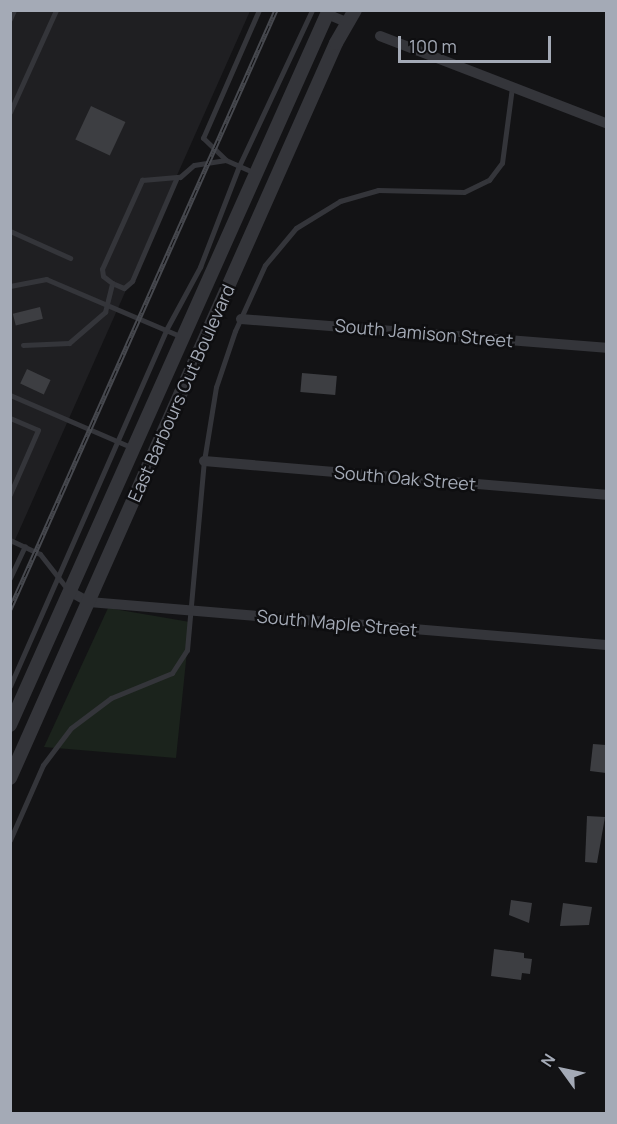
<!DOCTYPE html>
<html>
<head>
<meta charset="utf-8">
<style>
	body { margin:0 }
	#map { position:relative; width:617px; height:1124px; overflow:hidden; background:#131315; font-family:Manrope,sans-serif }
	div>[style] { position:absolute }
	.built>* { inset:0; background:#1f1f22 }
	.green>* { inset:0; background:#1b231c }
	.building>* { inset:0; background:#3d3e42; transform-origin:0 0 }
	.service>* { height:5px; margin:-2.5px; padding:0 2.5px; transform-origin:2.5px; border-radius:2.5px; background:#34353a }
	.minor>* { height:10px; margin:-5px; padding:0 5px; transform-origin:5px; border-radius:5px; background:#34353a }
	.tertiary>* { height:14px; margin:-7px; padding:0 7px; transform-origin:7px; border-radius:7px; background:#34353a }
	.rail>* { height:5px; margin-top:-2.5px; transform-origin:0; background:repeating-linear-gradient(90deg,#0e0e10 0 9px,#47494f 0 18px); box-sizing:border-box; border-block:2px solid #47494f }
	span { translate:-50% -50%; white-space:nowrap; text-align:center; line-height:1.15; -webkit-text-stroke:5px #0e0e10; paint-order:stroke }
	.street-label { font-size:18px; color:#a4aab6 }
	.frame { position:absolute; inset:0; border:12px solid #a4aab6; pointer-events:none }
	.north { position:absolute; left:533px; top:1040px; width:60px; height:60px; -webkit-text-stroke:4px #0e0e10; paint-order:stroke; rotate:303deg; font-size:16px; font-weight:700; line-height:24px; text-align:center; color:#a4aab6 }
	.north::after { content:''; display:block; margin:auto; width:21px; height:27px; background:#a4aab6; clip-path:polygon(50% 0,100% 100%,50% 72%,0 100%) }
	.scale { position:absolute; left:398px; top:36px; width:153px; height:27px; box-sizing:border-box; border:3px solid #a4aab6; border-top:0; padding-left:8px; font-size:18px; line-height:21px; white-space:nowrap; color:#a4aab6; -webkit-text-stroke:4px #0e0e10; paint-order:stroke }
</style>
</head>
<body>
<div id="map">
	<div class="built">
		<i style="clip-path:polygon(11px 11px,250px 11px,11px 549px)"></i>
	</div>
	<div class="green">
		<i style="clip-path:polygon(108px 608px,190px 622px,176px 758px,44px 747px)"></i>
	</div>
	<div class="building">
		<i style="left:91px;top:106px;width:38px;height:37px;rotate:25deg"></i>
		<i style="left:40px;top:307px;width:12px;height:28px;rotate:76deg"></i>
		<i style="left:27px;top:369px;width:26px;height:16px;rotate:25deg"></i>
		<i style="left:302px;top:373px;width:35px;height:19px;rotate:5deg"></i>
		<i style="clip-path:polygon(593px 744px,606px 745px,606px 773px,590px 771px)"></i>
		<i style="clip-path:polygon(587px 816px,605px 817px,597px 863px,585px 862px)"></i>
		<i style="clip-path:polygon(511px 900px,532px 903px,529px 923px,509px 915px)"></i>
		<i style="clip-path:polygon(563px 903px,592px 907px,589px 925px,560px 926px)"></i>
		<i style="clip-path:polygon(494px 949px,524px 953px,524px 958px,532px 959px,530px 974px,522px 973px,521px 980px,491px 976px)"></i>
	</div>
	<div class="service">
		<i style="left:10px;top:19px;width:10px;rotate:-66deg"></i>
		<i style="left:10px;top:112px;width:112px;rotate:-65.7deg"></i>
		<i style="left:255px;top:173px;width:32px;rotate:-156deg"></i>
		<i style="left:226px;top:160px;width:32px;rotate:-136deg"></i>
		<i style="left:203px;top:138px;width:140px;rotate:-66.4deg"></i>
		<i style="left:10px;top:231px;width:66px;rotate:24.2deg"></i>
		<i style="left:112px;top:283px;width:13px;rotate:23deg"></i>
		<i style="left:124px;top:288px;width:11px;rotate:-41deg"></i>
		<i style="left:132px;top:281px;width:113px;rotate:-66.6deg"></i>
		<i style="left:10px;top:286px;width:37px;rotate:-11deg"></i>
		<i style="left:46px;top:279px;width:148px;rotate:23.1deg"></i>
		<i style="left:23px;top:345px;width:46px;rotate:-2.5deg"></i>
		<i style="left:69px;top:343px;width:48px;rotate:-40.7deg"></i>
		<i style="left:105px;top:312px;width:30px;rotate:-76deg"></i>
		<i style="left:112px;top:283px;width:11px;rotate:-142deg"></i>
		<i style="left:103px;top:276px;width:7px;rotate:-98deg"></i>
		<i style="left:102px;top:269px;width:98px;rotate:-65.8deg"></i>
		<i style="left:142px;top:180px;width:38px;rotate:-5deg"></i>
		<i style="left:180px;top:177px;width:18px;rotate:-41deg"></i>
		<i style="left:194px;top:165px;width:32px;rotate:-9deg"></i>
		<i style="left:10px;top:395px;width:132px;rotate:23.3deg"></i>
		<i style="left:10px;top:418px;width:30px;rotate:23deg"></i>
		<i style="left:38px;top:430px;width:70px;rotate:113.6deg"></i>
		<i style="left:10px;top:540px;width:33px;rotate:25deg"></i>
		<i style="left:40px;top:554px;width:46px;rotate:52.1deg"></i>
		<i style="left:10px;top:578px;width:35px;rotate:-65deg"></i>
		<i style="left:10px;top:686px;width:389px;rotate:-66.3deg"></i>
		<i style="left:166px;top:330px;width:72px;rotate:-61.6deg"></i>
		<i style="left:200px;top:267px;width:108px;rotate:-68.9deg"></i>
		<i style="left:239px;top:166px;width:172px;rotate:-64.9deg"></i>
		<i style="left:10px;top:840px;width:82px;rotate:-66.3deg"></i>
		<i style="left:43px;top:765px;width:46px;rotate:-52.9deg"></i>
		<i style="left:71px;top:728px;width:50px;rotate:-36.9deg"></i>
		<i style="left:111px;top:698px;width:66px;rotate:-22.3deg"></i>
		<i style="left:172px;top:673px;width:27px;rotate:-57deg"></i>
		<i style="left:187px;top:650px;width:190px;rotate:-84.9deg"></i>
		<i style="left:204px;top:461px;width:75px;rotate:-80.8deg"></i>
		<i style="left:216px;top:387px;width:59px;rotate:-71.3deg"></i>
		<i style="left:235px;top:331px;width:72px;rotate:-65.6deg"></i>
		<i style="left:265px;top:265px;width:48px;rotate:-50deg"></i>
		<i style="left:296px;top:228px;width:52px;rotate:-31.5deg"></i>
		<i style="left:340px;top:201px;width:40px;rotate:-16deg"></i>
		<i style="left:378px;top:190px;width:86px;rotate:1.3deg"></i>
		<i style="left:464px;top:192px;width:28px;rotate:-26deg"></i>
		<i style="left:489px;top:180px;width:21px;rotate:-53deg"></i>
		<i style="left:502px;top:163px;width:77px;rotate:-82.5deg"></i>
	</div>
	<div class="minor">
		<i style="left:327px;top:14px;width:21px;rotate:23deg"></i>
		<i style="left:380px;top:36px;width:242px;rotate:21.1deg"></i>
		<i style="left:241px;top:319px;width:366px;rotate:4.5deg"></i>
		<i style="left:204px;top:461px;width:403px;rotate:4.8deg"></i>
		<i style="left:69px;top:591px;width:23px;rotate:29deg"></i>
		<i style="left:89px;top:602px;width:519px;rotate:4.75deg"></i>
	</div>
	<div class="tertiary">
		<i style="left:10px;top:725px;width:783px;rotate:-65.96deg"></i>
		<i style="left:10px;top:778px;width:804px;rotate:-66.08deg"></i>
		<i style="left:336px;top:43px;width:38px;rotate:-60deg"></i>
	</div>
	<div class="rail">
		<i style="left:10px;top:609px;width:655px;rotate:-66.06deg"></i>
	</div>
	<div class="street-label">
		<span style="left:424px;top:333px;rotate:5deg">South Jamison Street</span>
		<span style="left:181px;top:393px;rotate:-66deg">East Barbours Cut Boulevard</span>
		<span style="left:405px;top:478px;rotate:5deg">South Oak Street</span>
		<span style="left:337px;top:623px;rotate:5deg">South Maple Street</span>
	</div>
	<div class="frame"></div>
	<div class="north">N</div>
	<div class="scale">100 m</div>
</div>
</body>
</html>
